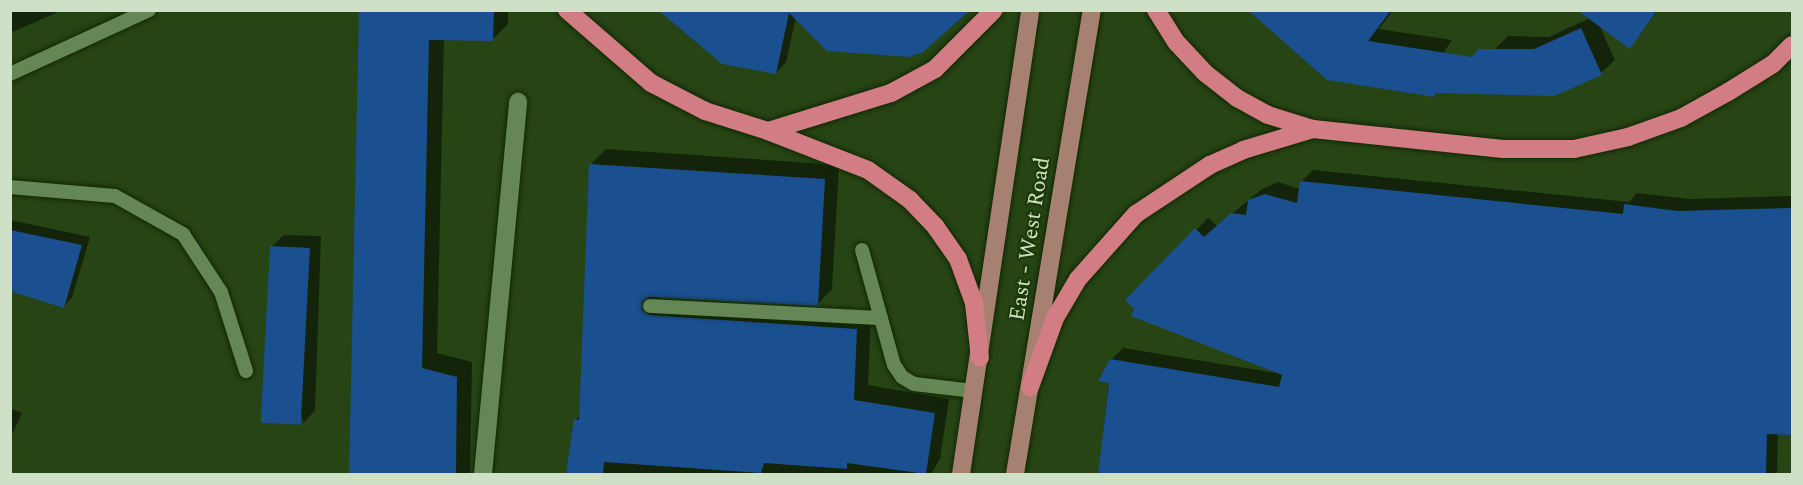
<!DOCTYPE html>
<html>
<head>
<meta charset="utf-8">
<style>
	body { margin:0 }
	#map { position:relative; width:1803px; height:485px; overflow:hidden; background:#264414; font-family:Spectral,serif }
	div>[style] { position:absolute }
	.shadow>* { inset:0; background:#0007 }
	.building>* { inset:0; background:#1a4f90; transform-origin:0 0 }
	.roads { filter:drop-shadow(0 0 2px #122804) drop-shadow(0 0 2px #122804) }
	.lane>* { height:14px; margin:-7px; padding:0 7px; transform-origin:7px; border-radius:7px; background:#658755 }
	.street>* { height:18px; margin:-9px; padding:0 9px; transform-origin:9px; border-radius:9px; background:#658755 }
	.primary>* { height:18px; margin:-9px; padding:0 9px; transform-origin:9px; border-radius:9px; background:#a68171 }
	.highway>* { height:18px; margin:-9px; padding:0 9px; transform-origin:9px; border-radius:9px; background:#d27d83 }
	span { translate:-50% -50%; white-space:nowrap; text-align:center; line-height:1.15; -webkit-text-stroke:4.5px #1c3907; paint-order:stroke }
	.street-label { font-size:22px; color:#cee0c5 }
	.frame { position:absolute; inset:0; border:12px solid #cee0c5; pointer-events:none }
</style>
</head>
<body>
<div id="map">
	<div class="shadow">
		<i style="clip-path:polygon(10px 10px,63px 10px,10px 33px)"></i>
		<i style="clip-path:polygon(361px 10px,508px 10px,508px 24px,492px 40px,444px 38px,437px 353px,472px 362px,470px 474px,350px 474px)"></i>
		<i style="clip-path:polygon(659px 10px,967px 10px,796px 17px,786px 62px,776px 73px)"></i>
		<i style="clip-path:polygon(1250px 10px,1393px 10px,1379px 29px,1452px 40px,1426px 79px)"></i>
		<i style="clip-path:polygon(1584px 10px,1658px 10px,1630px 47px,1597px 20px,1615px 60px,1601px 73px,1494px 50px,1508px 36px,1549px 37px,1592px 17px)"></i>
		<i style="clip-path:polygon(606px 149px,839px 165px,832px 289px,818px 304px,658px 296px,665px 301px,871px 315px,868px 385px,949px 399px,940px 459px,931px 474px,568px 474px,575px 420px,581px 415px,591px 164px)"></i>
		<i style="clip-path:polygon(1313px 170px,1629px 202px,1637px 193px,1690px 199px,1792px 196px,1792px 433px,1778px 433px,1777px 474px,1099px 474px,1111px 360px,1123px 348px,1276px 373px,1136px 308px,1128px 300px,1208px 218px,1217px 226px,1262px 189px,1278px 182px,1300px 189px,1301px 182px)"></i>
		<i style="clip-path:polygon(10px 220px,90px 237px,72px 298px,63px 306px,10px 289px)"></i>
		<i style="clip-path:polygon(284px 235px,321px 236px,315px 411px,303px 423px,271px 247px)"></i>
		<i style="clip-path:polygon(10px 408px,22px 413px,10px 439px)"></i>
	</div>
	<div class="building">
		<i style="clip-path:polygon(359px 10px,494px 10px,493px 41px,429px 40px,422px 368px,457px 377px,456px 474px,349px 474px)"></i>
		<i style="clip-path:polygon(658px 10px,970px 10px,923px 52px,909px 57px,827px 51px,789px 13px,776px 74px,722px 64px)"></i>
		<i style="clip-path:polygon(1248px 10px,1391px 10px,1368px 41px,1472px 57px,1478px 49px,1534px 49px,1581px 28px,1602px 75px,1554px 96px,1435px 93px,1435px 97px,1327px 80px)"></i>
		<i style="clip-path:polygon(1577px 10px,1657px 10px,1630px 49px)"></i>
		<i style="clip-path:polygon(589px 164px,825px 179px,818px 306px,650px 297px,643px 301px,642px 310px,650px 315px,857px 329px,854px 400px,935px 413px,926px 474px,847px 463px,847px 469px,764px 463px,761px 473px,604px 462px,603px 474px,566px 474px,574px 419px,579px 420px)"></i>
		<i style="clip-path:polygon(1300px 181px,1623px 214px,1624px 204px,1677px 211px,1792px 208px,1792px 435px,1767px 434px,1766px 474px,1098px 474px,1109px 383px,1098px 381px,1110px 359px,1279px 387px,1282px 375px,1131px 316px,1134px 309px,1125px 300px,1195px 228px,1204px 237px,1231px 213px,1246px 215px,1248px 200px,1265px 194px,1297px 203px)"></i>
		<i style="clip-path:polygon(10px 230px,82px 245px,64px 308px,10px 291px)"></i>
		<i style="left:270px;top:246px;width:40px;height:177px;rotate:3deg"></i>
	</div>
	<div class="roads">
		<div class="lane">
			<i style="left:10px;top:74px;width:153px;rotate:-24.7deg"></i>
			<i style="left:10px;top:187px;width:105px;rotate:4.9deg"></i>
			<i style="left:115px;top:196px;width:78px;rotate:29.2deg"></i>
			<i style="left:183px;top:234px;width:69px;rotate:56.8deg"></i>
			<i style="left:221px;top:292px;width:83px;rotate:72.4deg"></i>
			<i style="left:862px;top:250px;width:119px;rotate:74.5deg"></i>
			<i style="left:894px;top:365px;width:14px;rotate:56deg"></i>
			<i style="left:902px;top:377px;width:14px;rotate:30deg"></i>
			<i style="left:914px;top:384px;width:60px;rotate:6.7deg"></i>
			<i style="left:650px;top:306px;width:231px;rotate:3deg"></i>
		</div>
		<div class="street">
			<i style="left:483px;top:474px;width:374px;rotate:-84.6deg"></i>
		</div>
		<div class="primary">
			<i style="left:961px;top:474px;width:469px;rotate:-81.5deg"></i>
			<i style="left:1015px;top:474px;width:470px;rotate:-80.6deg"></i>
		</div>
		<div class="highway">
			<i style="left:567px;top:10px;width:111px;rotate:41deg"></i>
			<i style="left:651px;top:83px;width:61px;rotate:27.4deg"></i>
			<i style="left:705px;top:111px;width:66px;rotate:17.6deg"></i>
			<i style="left:768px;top:131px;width:107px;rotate:21.3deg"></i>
			<i style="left:868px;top:170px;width:52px;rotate:35.5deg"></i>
			<i style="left:910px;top:200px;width:36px;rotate:46deg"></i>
			<i style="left:935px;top:226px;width:40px;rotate:55.1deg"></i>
			<i style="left:958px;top:259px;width:47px;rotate:70deg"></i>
			<i style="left:974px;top:303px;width:55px;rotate:83.8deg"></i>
			<i style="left:1156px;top:10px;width:39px;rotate:58deg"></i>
			<i style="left:1177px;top:43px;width:41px;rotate:47deg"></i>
			<i style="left:1205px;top:73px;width:41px;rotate:38deg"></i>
			<i style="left:1237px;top:98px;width:35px;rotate:29deg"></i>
			<i style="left:1268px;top:115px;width:47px;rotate:17.3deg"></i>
			<i style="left:1313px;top:129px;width:191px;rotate:6deg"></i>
			<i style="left:1503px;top:149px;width:71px"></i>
			<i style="left:1574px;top:149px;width:55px;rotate:-12.5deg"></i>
			<i style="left:1628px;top:137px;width:56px;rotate:-19.7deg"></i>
			<i style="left:1681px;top:118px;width:54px;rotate:-29deg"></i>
			<i style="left:1728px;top:92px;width:53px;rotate:-31.9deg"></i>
			<i style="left:1773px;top:64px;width:27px;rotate:-45deg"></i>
			<i style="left:768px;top:131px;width:129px;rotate:-17.2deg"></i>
			<i style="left:891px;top:93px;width:50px;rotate:-28.6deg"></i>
			<i style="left:935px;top:69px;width:83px;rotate:-45deg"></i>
			<i style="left:1030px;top:387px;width:73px;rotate:-70.1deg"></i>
			<i style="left:1055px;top:318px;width:45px;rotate:-59.5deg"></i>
			<i style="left:1078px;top:279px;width:87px;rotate:-48.3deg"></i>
			<i style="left:1136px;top:214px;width:89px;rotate:-33.5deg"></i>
			<i style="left:1210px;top:165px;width:36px;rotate:-24deg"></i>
			<i style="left:1243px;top:150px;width:73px;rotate:-16.7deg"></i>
		</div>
	</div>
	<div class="street-label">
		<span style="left:1030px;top:239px;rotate:-81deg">East - West Road</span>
	</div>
	<div class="frame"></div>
</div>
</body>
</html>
